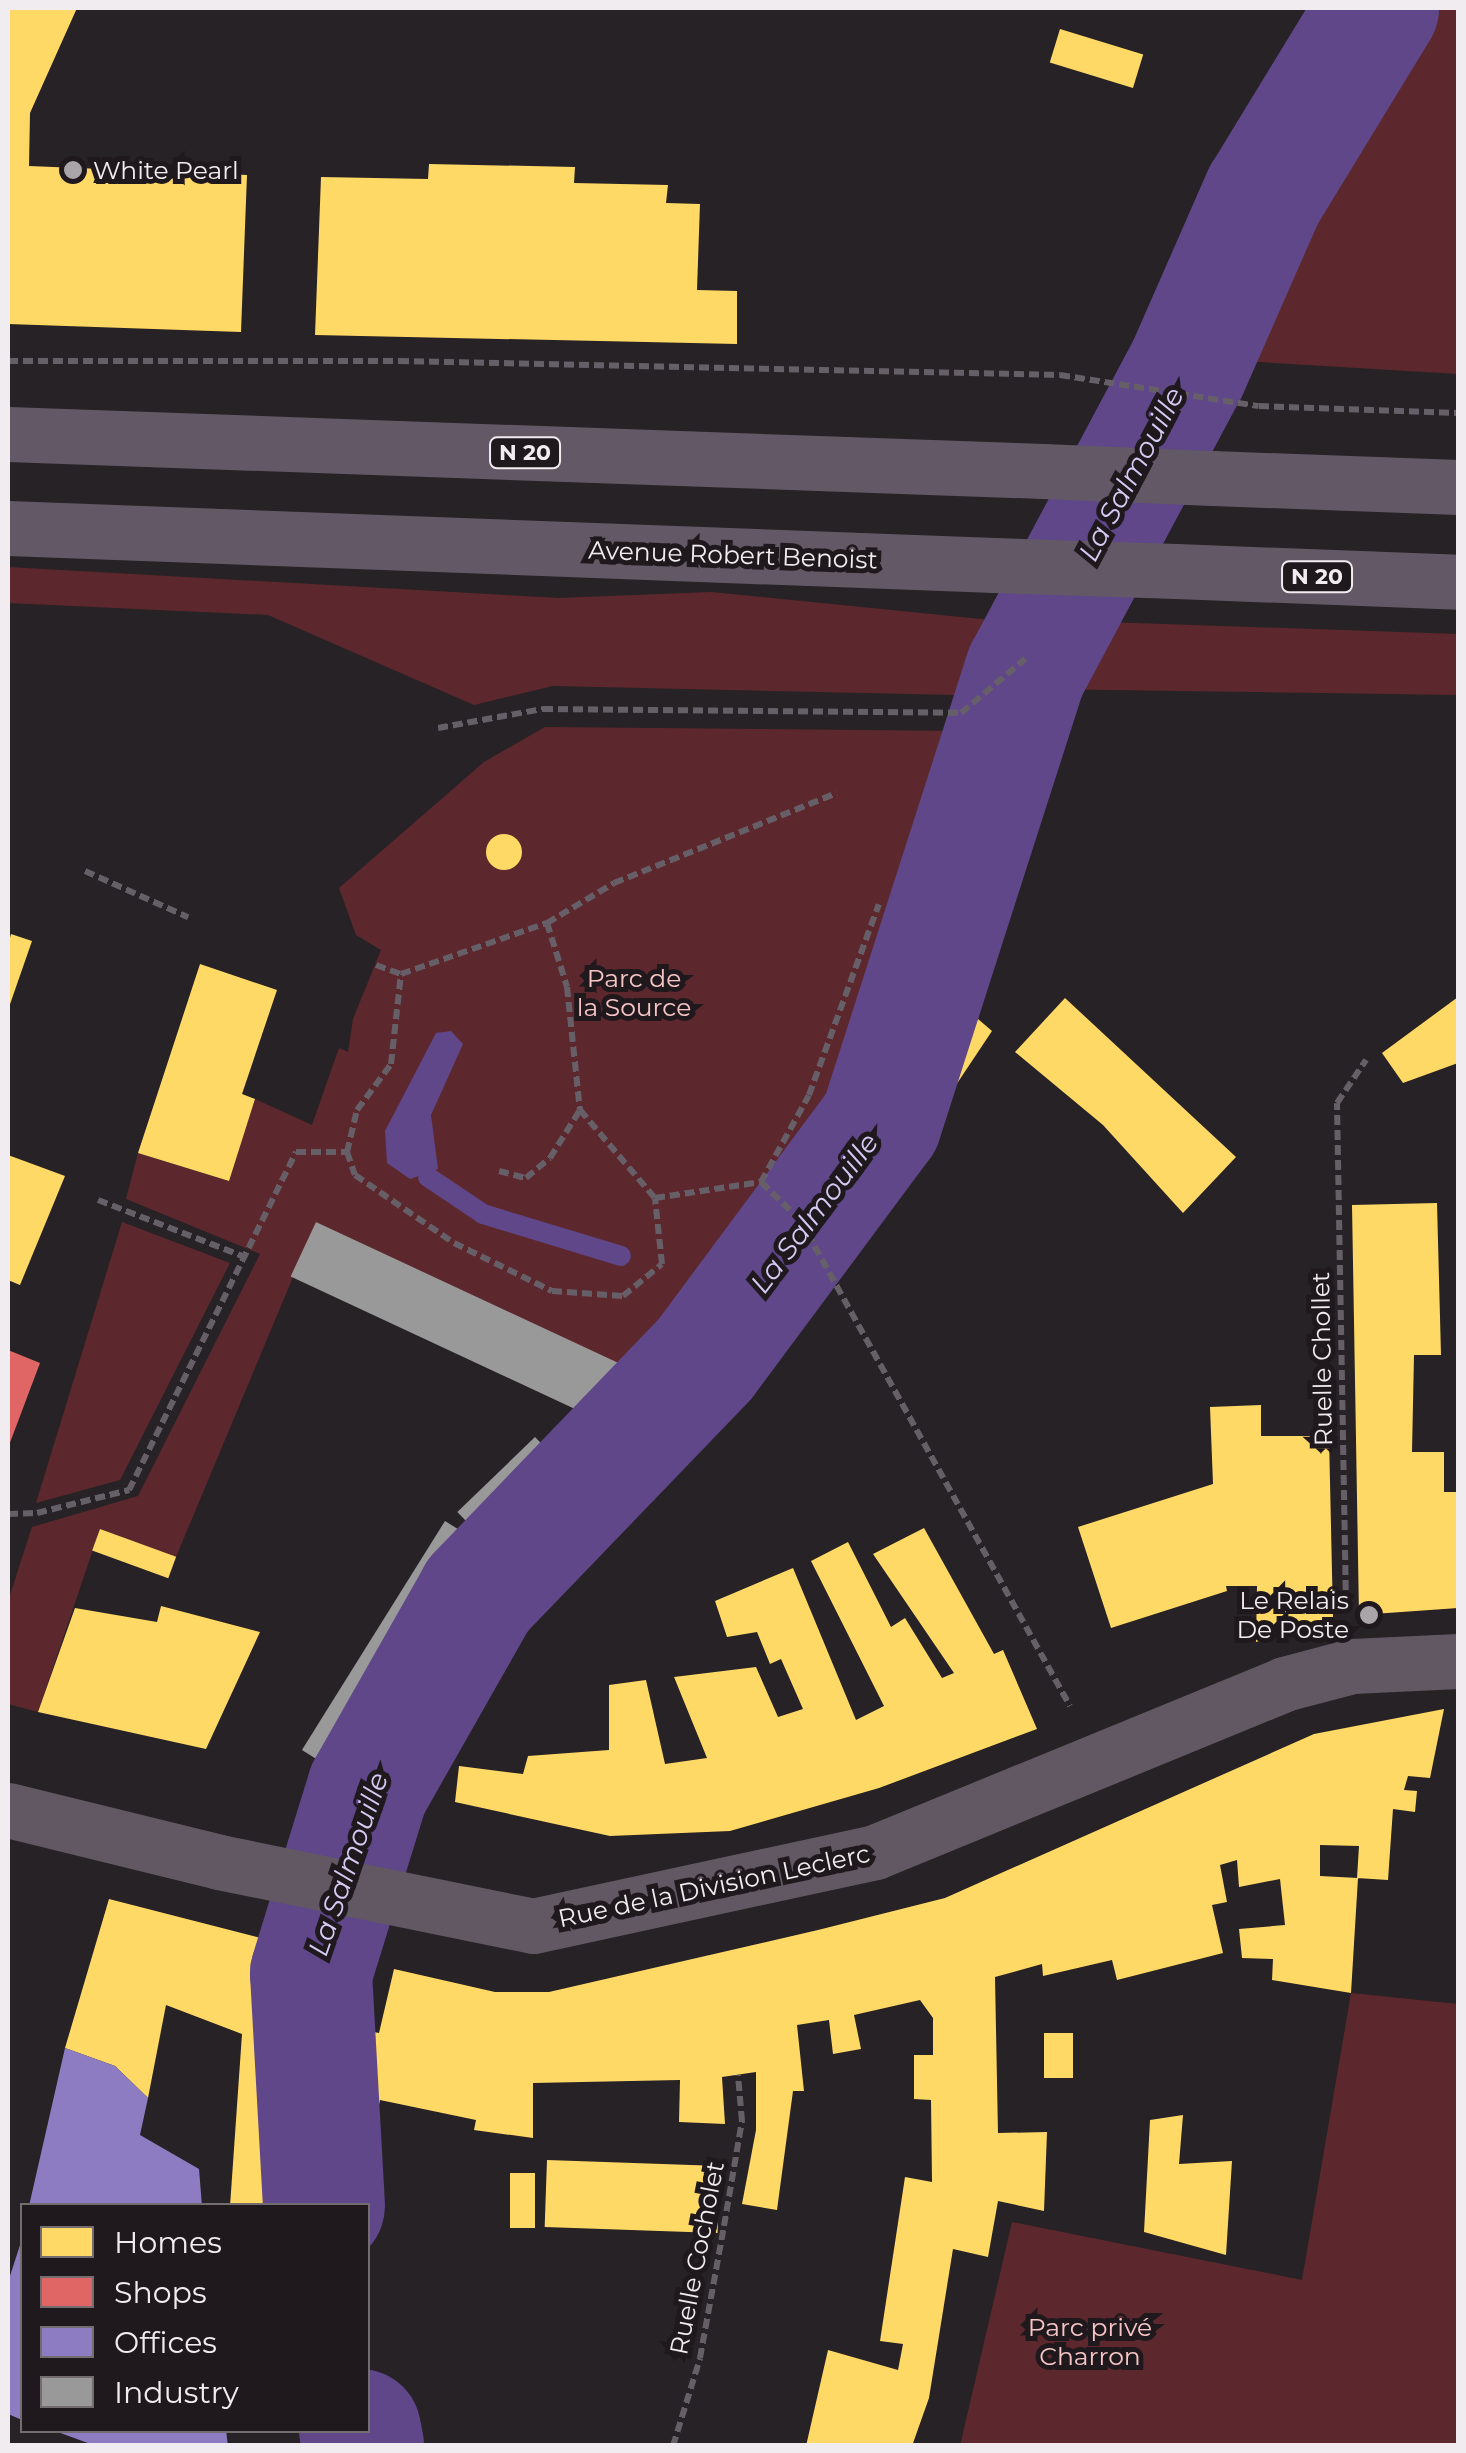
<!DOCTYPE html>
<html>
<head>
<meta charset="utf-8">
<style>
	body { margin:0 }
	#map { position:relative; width:1466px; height:2453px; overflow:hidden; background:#272225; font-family:Montserrat,sans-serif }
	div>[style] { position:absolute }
	.green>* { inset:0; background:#5d282d }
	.water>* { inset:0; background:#5f4789 }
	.homes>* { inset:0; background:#ffd966; transform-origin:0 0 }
	.round { border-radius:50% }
	.shops>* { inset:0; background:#e06666 }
	.offices>* { inset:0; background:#8e7cc3 }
	.industry>* { inset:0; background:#999; transform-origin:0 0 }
	.stream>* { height:20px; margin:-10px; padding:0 10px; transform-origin:10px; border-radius:10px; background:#5f4789 }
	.river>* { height:122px; margin:-61px; padding:0 61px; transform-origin:61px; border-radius:61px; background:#5f4789 }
	.path>* { height:6px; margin-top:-3px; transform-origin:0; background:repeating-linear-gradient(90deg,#675f68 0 10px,transparent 0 15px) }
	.minor>* { height:55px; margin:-27.5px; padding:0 27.5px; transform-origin:27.5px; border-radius:27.5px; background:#625864 }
	.major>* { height:55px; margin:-27.5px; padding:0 27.5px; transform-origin:27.5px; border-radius:27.5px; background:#635866 }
	.major-bridge>* { height:55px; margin:-27.5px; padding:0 27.5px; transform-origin:27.5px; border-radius:27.5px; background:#635866 }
	.dots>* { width:28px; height:28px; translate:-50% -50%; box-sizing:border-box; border:5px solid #1f181c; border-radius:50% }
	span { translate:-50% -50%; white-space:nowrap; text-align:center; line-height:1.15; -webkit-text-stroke:10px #1f181c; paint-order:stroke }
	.shield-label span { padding:2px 8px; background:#1f181c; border:2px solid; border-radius:8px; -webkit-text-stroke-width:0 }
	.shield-label { font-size:22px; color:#f1ecef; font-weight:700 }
	.poi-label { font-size:25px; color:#f1ecef }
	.left { translate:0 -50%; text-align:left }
	.right { translate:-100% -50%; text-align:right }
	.street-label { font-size:25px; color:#f1ecef }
	.park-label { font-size:25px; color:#f7c5c5 }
	.water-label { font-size:28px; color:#d5caf3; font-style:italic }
	.frame { position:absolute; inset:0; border:10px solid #f1ecef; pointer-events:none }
	.legend { position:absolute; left:20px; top:2203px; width:350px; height:230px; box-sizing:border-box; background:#1f181c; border:2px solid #736d70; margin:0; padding:12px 18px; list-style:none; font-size:30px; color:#f1ecef }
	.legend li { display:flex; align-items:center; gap:20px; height:50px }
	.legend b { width:50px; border:2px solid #736d70 }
</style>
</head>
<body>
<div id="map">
	<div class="green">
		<i style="clip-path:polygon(1378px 8px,1458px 8px,1458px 374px,1193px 358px,1264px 194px)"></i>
		<i style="clip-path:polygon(8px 567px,559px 598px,711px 592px,1021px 623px,1010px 654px,955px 695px,553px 686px,474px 705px,268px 615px,8px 603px)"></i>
		<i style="clip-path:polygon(1077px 621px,1458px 634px,1458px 695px,1040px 689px)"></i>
		<i style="clip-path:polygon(545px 727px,962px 731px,912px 974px,851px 1138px,666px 1388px,316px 1222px,176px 1557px,100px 1529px,38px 1712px,8px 1704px,8px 1601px,32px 1527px,138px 1496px,260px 1254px,126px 1199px,138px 1153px,228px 1181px,255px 1099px,312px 1125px,339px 1048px,348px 1052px,353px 1019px,381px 950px,356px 935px,339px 888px,484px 762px)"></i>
		<i style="clip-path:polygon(122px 1222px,230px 1263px,120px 1480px,36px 1503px)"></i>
		<i style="clip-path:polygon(1351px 1993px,1458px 2004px,1458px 2445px,960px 2446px,1012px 2222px,1302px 2280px)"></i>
	</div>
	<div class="water">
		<i style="clip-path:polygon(451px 1031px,463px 1044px,431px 1115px,438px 1169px,410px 1179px,387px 1163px,385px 1131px,436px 1033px)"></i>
	</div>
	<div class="homes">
		<i style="clip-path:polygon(8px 8px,77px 8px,30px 113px,29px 166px,247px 175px,241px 332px,8px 324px)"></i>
		<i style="left:1060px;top:29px;width:87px;height:35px;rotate:17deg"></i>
		<i style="clip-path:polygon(429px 164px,575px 167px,574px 183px,668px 185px,666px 203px,700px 204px,697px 290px,737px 291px,737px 344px,315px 335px,321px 177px,428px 179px)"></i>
		<i class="round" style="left:486px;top:834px;width:36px;height:36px"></i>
		<i style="clip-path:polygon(11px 934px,32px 941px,8px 1010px,8px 945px)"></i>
		<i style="clip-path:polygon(200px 964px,277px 990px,242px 1094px,255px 1099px,229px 1181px,138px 1153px)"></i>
		<i style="clip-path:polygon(950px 995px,992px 1031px,956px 1085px,928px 1068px)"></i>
		<i style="clip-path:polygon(1458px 997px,1458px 1063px,1403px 1083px,1382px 1053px)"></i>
		<i style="clip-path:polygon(1065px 998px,1236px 1157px,1183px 1213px,1103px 1125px,1015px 1052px)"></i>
		<i style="clip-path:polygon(8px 1155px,65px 1176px,20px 1285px,8px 1280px)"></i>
		<i style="clip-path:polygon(1437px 1203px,1441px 1355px,1414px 1355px,1412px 1452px,1444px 1452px,1444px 1492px,1458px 1492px,1458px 1608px,1359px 1615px,1352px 1205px)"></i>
		<i style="clip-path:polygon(1261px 1405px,1261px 1436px,1329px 1436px,1333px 1617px,1256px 1642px,1257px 1586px,1226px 1586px,1227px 1591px,1111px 1628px,1078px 1527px,1213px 1484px,1210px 1407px)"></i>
		<i style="clip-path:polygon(924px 1528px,994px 1654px,1003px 1650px,1037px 1729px,879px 1788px,730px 1831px,610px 1836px,455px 1802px,459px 1766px,523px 1774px,528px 1756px,609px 1750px,609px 1685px,646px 1680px,665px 1764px,707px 1758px,674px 1677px,756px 1667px,778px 1717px,803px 1709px,781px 1659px,770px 1664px,757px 1632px,727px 1637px,715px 1601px,793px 1568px,856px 1720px,884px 1706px,811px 1561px,848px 1542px,891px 1627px,905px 1618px,942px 1678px,954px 1673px,873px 1554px)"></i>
		<i style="left:100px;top:1529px;width:81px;height:23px;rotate:20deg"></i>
		<i style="clip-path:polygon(161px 1606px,260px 1632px,206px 1749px,38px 1712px,75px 1608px,157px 1622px)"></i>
		<i style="clip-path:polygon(1444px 1709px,1430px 1778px,1408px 1776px,1404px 1790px,1417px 1791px,1415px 1812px,1393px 1809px,1388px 1880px,1357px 1878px,1359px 1846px,1320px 1845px,1320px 1876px,1358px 1878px,1351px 1993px,1272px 1980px,1273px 1959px,1242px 1958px,1239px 1929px,1285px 1925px,1280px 1879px,1239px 1887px,1237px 1860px,1220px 1865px,1227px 1902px,1212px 1905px,1223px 1953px,1117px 1980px,1112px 1960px,1043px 1976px,1042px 1964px,995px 1977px,998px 2133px,1047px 2132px,1044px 2211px,998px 2201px,988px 2257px,953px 2249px,929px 2398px,912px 2446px,806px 2446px,828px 2350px,898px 2370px,903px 2344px,880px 2341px,905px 2177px,932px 2182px,931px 2100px,914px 2099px,914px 2055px,933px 2055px,933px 2018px,920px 2000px,854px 2015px,861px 2049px,833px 2054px,829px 2020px,797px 2025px,804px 2091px,793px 2091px,777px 2210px,742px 2204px,756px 2130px,756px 2072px,722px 2077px,725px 2124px,679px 2122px,680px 2080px,533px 2083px,533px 2138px,474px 2130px,476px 2120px,380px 2100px,366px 2166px,339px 2161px,342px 2026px,379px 2033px,394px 1969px,495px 1992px,549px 1992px,818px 1930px,945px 1898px,1314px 1734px)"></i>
		<i style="clip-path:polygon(109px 1899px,292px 1946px,282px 2046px,293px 2206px,230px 2206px,242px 2034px,166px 2005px,148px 2098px,115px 2066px,65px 2048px)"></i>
		<i style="left:1073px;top:2033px;width:45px;height:29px;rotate:90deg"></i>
		<i style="clip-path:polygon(1183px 2115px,1179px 2164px,1232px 2161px,1226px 2255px,1144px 2232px,1150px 2120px)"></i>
		<i style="left:547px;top:2160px;width:173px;height:67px;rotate:2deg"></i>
		<i style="left:510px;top:2173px;width:25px;height:55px"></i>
	</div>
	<div class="shops">
		<i style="clip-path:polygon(8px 1350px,40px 1363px,8px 1448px)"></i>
	</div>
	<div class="offices">
		<i style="clip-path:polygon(65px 2048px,115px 2066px,148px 2098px,140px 2135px,199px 2169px,202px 2206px,29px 2206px)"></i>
		<i style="clip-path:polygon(22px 2239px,22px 2420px,8px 2414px,8px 2282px)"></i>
		<i style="clip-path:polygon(226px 2430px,228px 2446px,96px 2446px,55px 2431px)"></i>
	</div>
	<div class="industry">
		<i style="left:316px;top:1222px;width:387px;height:60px;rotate:25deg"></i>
		<i style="left:535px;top:1437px;width:55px;height:108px;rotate:46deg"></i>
		<i style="left:445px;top:1521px;width:58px;height:270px;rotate:32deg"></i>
	</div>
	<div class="stream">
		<i style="left:428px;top:1177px;width:66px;rotate:33.9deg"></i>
		<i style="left:483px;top:1214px;width:144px;rotate:16.9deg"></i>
	</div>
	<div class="river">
		<i style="left:324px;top:2206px;width:233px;rotate:-93.2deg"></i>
		<i style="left:311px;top:1973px;width:193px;rotate:-72.8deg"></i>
		<i style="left:368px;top:1789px;width:223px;rotate:-60.4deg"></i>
		<i style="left:478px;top:1595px;width:327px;rotate:-46.1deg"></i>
		<i style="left:705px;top:1359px;width:295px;rotate:-53.4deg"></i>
		<i style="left:881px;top:1122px;width:474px;rotate:-72.2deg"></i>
		<i style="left:1026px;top:671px;width:341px;rotate:-61.9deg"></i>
		<i style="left:1187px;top:370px;width:191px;rotate:-66.3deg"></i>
		<i style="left:1264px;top:195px;width:219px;rotate:-58.6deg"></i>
		<i style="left:360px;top:2430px;width:16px;rotate:79deg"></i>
	</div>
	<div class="path">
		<i style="left:8px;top:361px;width:391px"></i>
		<i style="left:399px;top:361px;width:661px;rotate:1.21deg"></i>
		<i style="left:1060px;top:375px;width:201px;rotate:8.9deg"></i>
		<i style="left:1259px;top:406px;width:199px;rotate:2deg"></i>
		<i style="left:438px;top:728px;width:107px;rotate:-10.3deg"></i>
		<i style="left:543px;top:709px;width:418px;rotate:0.5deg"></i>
		<i style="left:961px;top:713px;width:84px;rotate:-40.2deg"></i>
		<i style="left:85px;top:871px;width:113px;rotate:24.1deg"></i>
		<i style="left:547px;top:923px;width:78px;rotate:-30.8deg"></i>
		<i style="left:614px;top:883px;width:240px;rotate:-22deg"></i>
		<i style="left:376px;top:965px;width:27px;rotate:20deg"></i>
		<i style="left:401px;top:974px;width:155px;rotate:-19.3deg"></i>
		<i style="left:547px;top:923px;width:67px;rotate:72.6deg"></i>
		<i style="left:567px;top:987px;width:124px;rotate:84deg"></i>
		<i style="left:580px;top:1110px;width:116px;rotate:49.6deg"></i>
		<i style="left:655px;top:1198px;width:107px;rotate:-8.6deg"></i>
		<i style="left:761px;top:1182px;width:54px;rotate:44.3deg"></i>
		<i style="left:800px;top:1220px;width:556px;rotate:60.95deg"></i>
		<i style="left:347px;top:1152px;width:24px;rotate:71deg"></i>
		<i style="left:355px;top:1175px;width:120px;rotate:34.5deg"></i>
		<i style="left:454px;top:1243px;width:109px;rotate:26.1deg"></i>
		<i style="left:552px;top:1291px;width:71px;rotate:4deg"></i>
		<i style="left:623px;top:1296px;width:50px;rotate:-39.4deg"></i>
		<i style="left:662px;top:1264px;width:66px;rotate:-96.1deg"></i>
		<i style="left:499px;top:1171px;width:28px;rotate:15deg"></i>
		<i style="left:526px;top:1178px;width:31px;rotate:-40deg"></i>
		<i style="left:550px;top:1158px;width:57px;rotate:-58deg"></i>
		<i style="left:761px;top:1182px;width:99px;rotate:-61.1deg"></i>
		<i style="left:809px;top:1095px;width:203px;rotate:-69.9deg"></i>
		<i style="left:98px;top:1200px;width:158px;rotate:21.2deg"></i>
		<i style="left:8px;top:1514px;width:29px;rotate:-2deg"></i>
		<i style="left:37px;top:1513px;width:95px;rotate:-14deg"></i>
		<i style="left:129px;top:1490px;width:377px;rotate:-63.7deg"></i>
		<i style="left:296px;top:1152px;width:51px"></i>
		<i style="left:347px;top:1152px;width:43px;rotate:-76.6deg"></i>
		<i style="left:357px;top:1110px;width:57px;rotate:-53.5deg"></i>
		<i style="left:391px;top:1064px;width:91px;rotate:-83.7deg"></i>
		<i style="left:1346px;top:1605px;width:502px;rotate:-91.03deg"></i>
		<i style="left:1337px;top:1103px;width:52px;rotate:-56deg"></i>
		<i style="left:673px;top:2446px;width:92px;rotate:-72.9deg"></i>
		<i style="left:700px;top:2358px;width:134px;rotate:-79.7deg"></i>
		<i style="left:724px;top:2226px;width:107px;rotate:-80.3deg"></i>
		<i style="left:742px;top:2121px;width:46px;rotate:-95deg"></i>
	</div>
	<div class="minor">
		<i style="left:8px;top:1810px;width:217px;rotate:13.8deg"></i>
		<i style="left:219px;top:1862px;width:320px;rotate:11.5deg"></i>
		<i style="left:533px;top:1926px;width:350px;rotate:-12.2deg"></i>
		<i style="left:875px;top:1852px;width:442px;rotate:-22.3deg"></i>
		<i style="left:1284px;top:1684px;width:70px;rotate:-14.8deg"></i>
		<i style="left:1352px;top:1666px;width:106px;rotate:-2.7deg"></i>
	</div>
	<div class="major">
		<i style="left:8px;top:434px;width:1036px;rotate:2.05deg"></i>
		<i style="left:1213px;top:478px;width:245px;rotate:2.1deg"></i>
		<i style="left:8px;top:528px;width:987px;rotate:2.15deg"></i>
		<i style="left:1176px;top:571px;width:282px;rotate:2.2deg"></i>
	</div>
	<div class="major-bridge">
		<i style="left:1043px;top:471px;width:170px;rotate:2.4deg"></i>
		<i style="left:994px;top:565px;width:182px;rotate:1.9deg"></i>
	</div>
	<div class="dots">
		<i style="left:73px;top:170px;background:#aaa5a8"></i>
		<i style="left:1369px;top:1615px;background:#aaa5a8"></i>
	</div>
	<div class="shield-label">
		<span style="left:525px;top:453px">N 20</span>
		<span style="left:1317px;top:577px">N 20</span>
	</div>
	<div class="poi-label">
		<span class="left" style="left:93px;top:170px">White Pearl</span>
		<span class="right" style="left:1349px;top:1615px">Le Relais<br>De Poste</span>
	</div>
	<div class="street-label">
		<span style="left:733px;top:555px;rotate:2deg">Avenue Robert Benoist</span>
		<span style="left:1322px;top:1359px;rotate:-91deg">Ruelle Chollet</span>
		<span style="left:714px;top:1886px;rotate:-12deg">Rue de la Division Leclerc</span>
		<span style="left:697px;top:2258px;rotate:-79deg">Ruelle Cocholet</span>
	</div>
	<div class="park-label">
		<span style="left:634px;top:993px">Parc de<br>la Source</span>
		<span style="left:1090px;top:2342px">Parc privé<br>Charron</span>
	</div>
	<div class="water-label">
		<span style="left:1131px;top:474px;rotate:-62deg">La Salmouille</span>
		<span style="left:814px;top:1213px;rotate:-53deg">La Salmouille</span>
		<span style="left:348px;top:1864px;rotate:-71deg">La Salmouille</span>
	</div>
	<div class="frame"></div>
	<ul class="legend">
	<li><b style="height:28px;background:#ffd966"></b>Homes</li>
	<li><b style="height:28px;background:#e06666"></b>Shops</li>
	<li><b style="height:28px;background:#8e7cc3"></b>Offices</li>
	<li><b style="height:28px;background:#999"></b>Industry</li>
	</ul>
</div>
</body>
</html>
